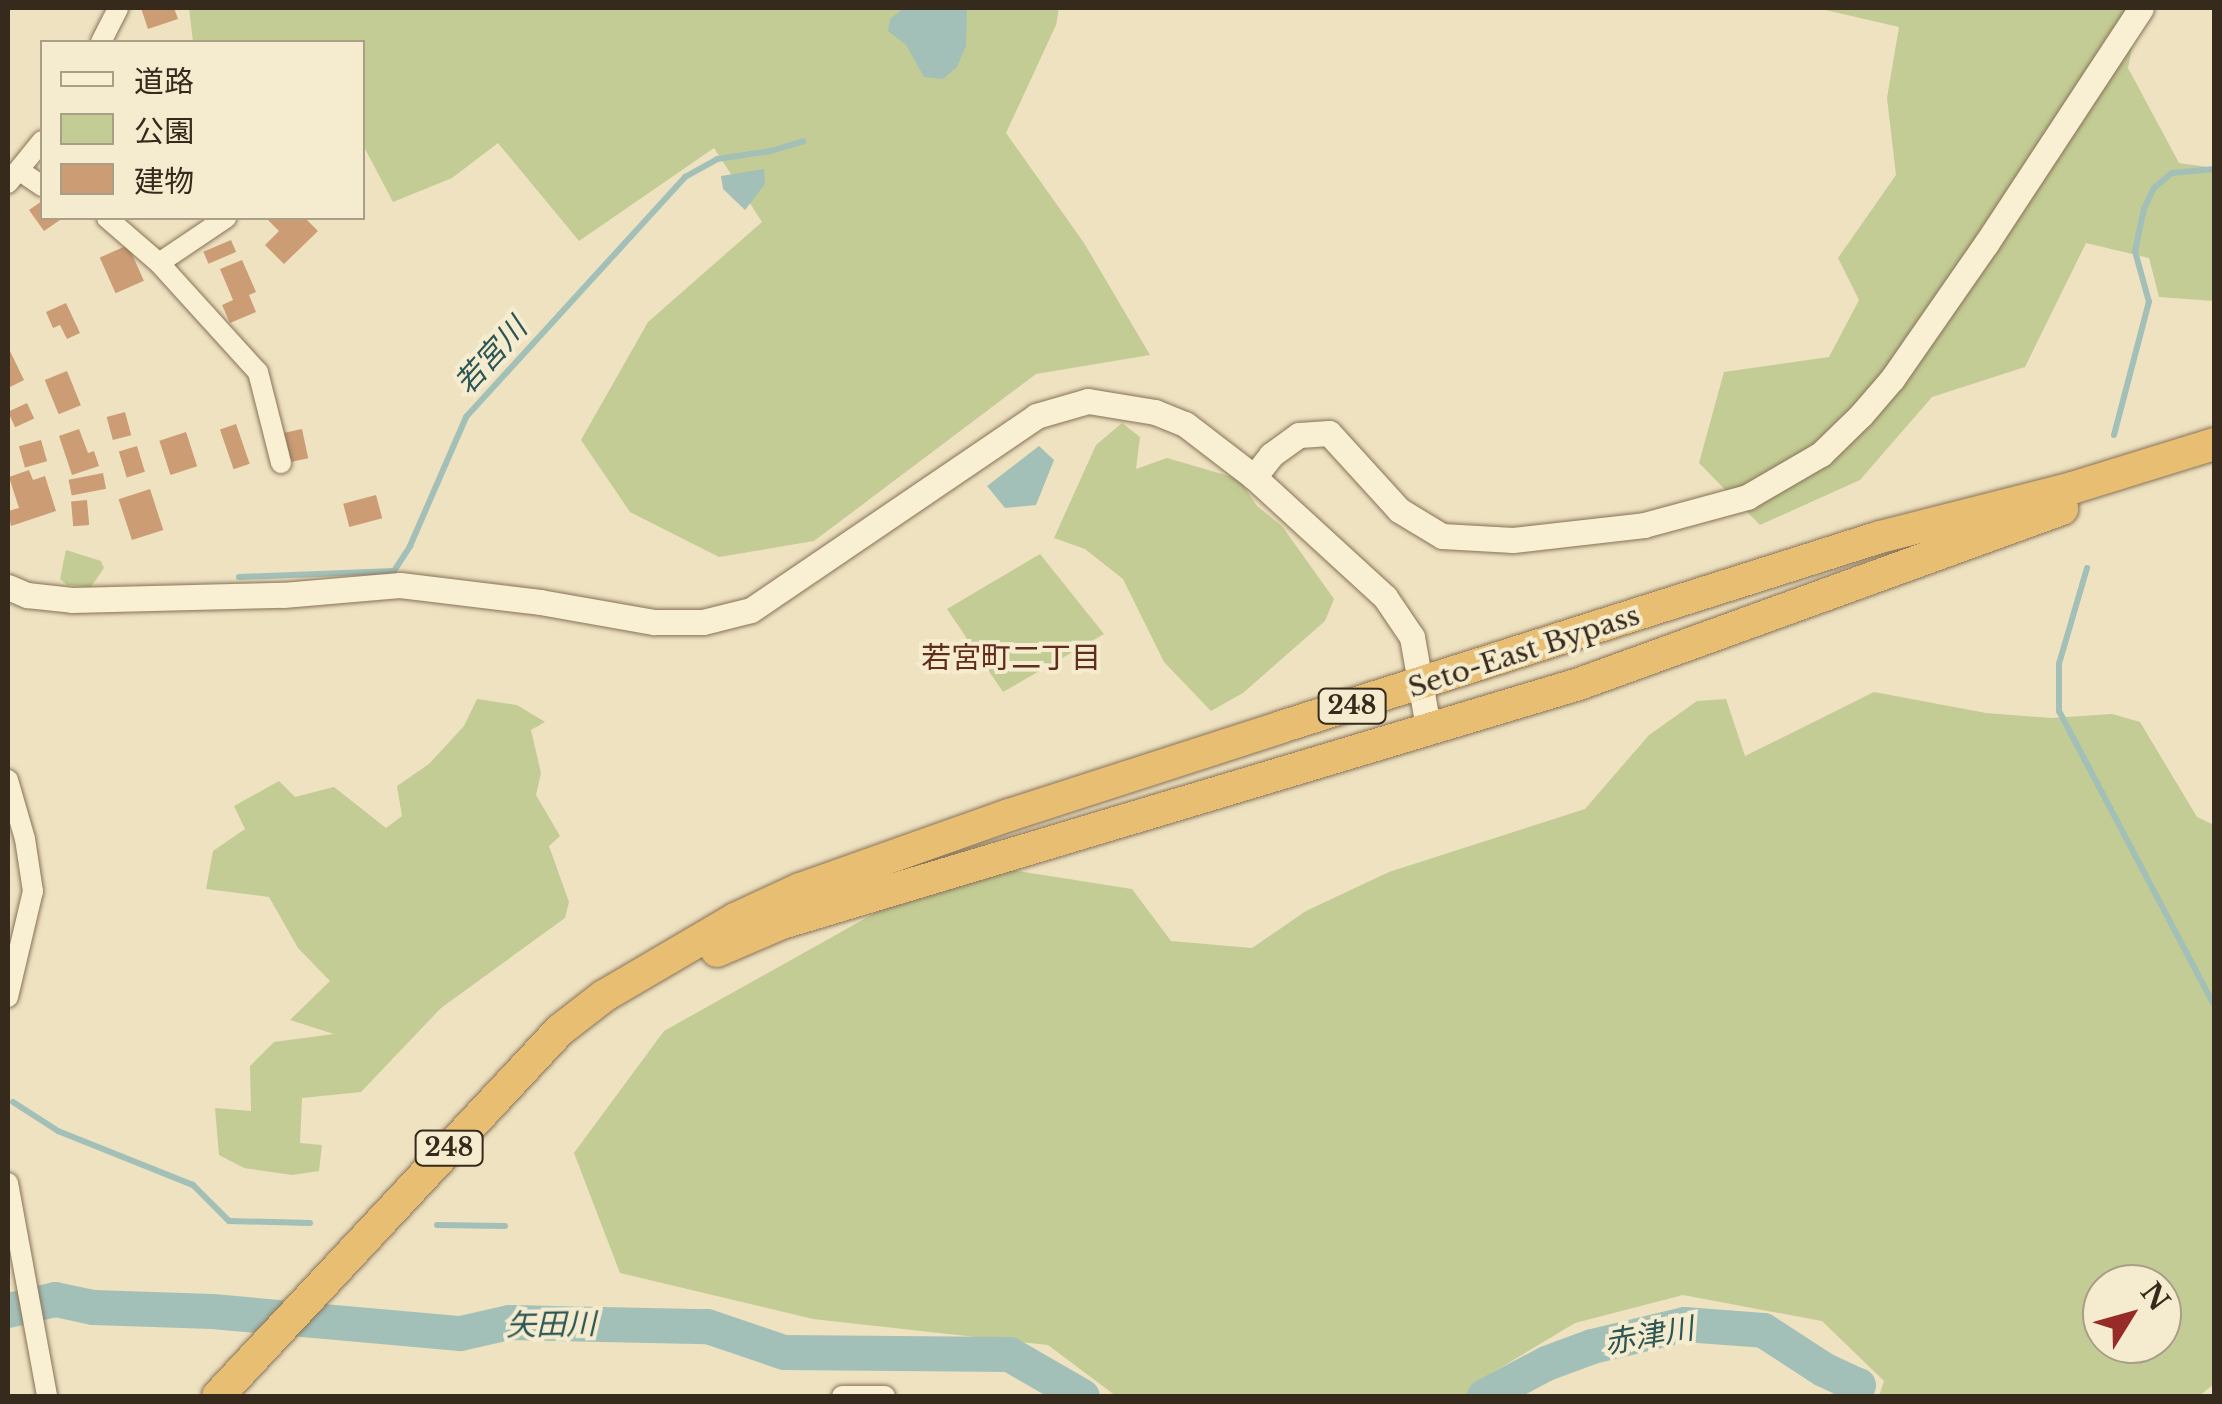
<!DOCTYPE html>
<html>
<head>
<meta charset="utf-8">
<style>
	body { margin:0 }
	#map { position:relative; width:2222px; height:1404px; overflow:hidden; background:#eee2c0; font-family:"Libre Baskerville","Noto Sans JP",serif }
	div>[style] { position:absolute }
	.green>* { inset:0; background:#c3cc94 }
	.water>* { inset:0; background:#a3c0b8 }
	.stream>* { height:6px; margin:-3px; padding:0 3px; transform-origin:3px; border-radius:3px; background:#a3c0b8 }
	.river>* { height:35px; margin:-17.5px; padding:0 17.5px; transform-origin:17.5px; border-radius:17.5px; background:#a3c0b8 }
	.building>* { inset:0; background:#cc9c75; transform-origin:0 0 }
	.roads { filter:drop-shadow(0 0 2px #877258) drop-shadow(0 0 2px #877258) }
	.minor>* { height:20px; margin:-10px; padding:0 10px; transform-origin:10px; border-radius:10px; background:#f9efd3 }
	.tertiary>* { height:25px; margin:-12.5px; padding:0 12.5px; transform-origin:12.5px; border-radius:12.5px; background:#f9efd3 }
	.trunk>* { height:32px; margin:-16px; padding:0 16px; transform-origin:16px; border-radius:16px; background:#e8be73 }
	span { translate:-50% -50%; white-space:nowrap; text-align:center; line-height:1.15; -webkit-text-stroke:8px #f5eccf; paint-order:stroke }
	.shield-label span { padding:2px 8px; background:#f5eccf; border:2px solid; border-radius:8px; -webkit-text-stroke-width:0 }
	.shield-label { font-size:25px; color:#362a1c; font-weight:700 }
	.street-label { font-size:28px; color:#362a1c }
	.water-label { font-size:30px; color:#2c5655; font-style:italic }
	.neighbourhood-label { font-size:30px; color:#632d1c }
	.frame { position:absolute; inset:0; border:10px solid #362a1c; pointer-events:none }
	.legend { position:absolute; left:40px; top:40px; width:325px; height:180px; box-sizing:border-box; background:#f5eccf; border:2px solid #a99e87; margin:0; padding:12px 18px; list-style:none; font-size:30px; color:#362a1c }
	.legend li { display:flex; align-items:center; gap:20px; height:50px }
	.legend b { width:50px; border:2px solid #a99e87 }
	.north { position:absolute; left:2082px; top:1264px; width:100px; height:100px; box-sizing:border-box; background:#f5eccf; border:2px solid #a99e87; border-radius:50%; rotate:53deg; font-size:28px; font-weight:700; line-height:40px; text-align:center; color:#362a1c }
	.north::after { content:''; display:block; margin:auto; width:35px; height:45px; background:#962b28; clip-path:polygon(50% 0,100% 100%,50% 72%,0 100%) }
</style>
</head>
<body>
<div id="map">
	<div class="green">
		<i style="clip-path:polygon(189px 8px,1059px 8px,1056px 25px,1006px 133px,1084px 243px,1150px 355px,1036px 374px,814px 541px,719px 557px,630px 512px,581px 440px,648px 322px,762px 222px,714px 148px,579px 241px,498px 143px,452px 178px,393px 202px,363px 145px,362px 42px,193px 42px)"></i>
		<i style="clip-path:polygon(1817px 8px,2140px 8px,2128px 68px,2179px 163px,2214px 168px,2214px 301px,2159px 297px,2149px 258px,2086px 243px,2025px 367px,1932px 397px,1860px 480px,1760px 525px,1699px 463px,1724px 372px,1829px 357px,1859px 300px,1838px 258px,1896px 175px,1887px 98px,1899px 27px)"></i>
		<i style="clip-path:polygon(1122px 423px,1140px 437px,1136px 469px,1167px 458px,1239px 479px,1257px 506px,1282px 526px,1334px 599px,1325px 621px,1243px 693px,1211px 711px,1164px 662px,1123px 579px,1085px 549px,1054px 538px,1096px 445px)"></i>
		<i style="clip-path:polygon(66px 550px,101px 561px,104px 568px,91px 587px,67px 585px,60px 579px)"></i>
		<i style="clip-path:polygon(1040px 554px,1104px 634px,1003px 692px,947px 609px)"></i>
		<i style="clip-path:polygon(evenodd,1874px 692px,1986px 713px,2052px 718px,2112px 714px,2140px 722px,2197px 817px,2214px 825px,2214px 1384px,2199px 1396px,1879px 1396px,1884px 1381px,1822px 1321px,1683px 1295px,1575px 1323px,1485px 1377px,1468px 1396px,1116px 1396px,1048px 1345px,813px 1319px,620px 1273px,574px 1153px,664px 1031px,891px 904px,986px 866px,1132px 889px,1171px 941px,1252px 948px,1306px 911px,1389px 872px,1585px 809px,1649px 735px,1697px 701px,1726px 699px,1745px 756px,1874px 692px,2102px 1284px,2162px 1284px,2162px 1344px,2102px 1344px,2102px 1284px)"></i>
		<i style="clip-path:polygon(477px 699px,517px 705px,545px 722px,531px 730px,541px 773px,536px 795px,560px 836px,549px 846px,569px 902px,565px 918px,441px 1008px,361px 1092px,302px 1098px,300px 1143px,322px 1145px,319px 1171px,292px 1175px,244px 1168px,219px 1155px,215px 1108px,251px 1111px,250px 1066px,274px 1042px,334px 1034px,290px 1020px,330px 981px,298px 948px,269px 897px,206px 889px,213px 851px,245px 829px,234px 806px,279px 781px,295px 797px,334px 787px,386px 828px,402px 816px,397px 786px,429px 764px,464px 726px)"></i>
	</div>
	<div class="water">
		<i style="clip-path:polygon(904px 8px,967px 8px,966px 46px,957px 67px,943px 79px,924px 77px,906px 45px,888px 31px,890px 19px)"></i>
		<i style="clip-path:polygon(764px 169px,765px 184px,745px 210px,723px 189px,721px 176px)"></i>
		<i style="clip-path:polygon(1039px 446px,1054px 460px,1036px 505px,1005px 508px,987px 486px)"></i>
	</div>
	<div class="stream">
		<i style="left:2114px;top:435px;width:138px;rotate:-75.3deg"></i>
		<i style="left:2149px;top:302px;width:53px;rotate:-105.4deg"></i>
		<i style="left:2135px;top:251px;width:43px;rotate:-77.9deg"></i>
		<i style="left:2144px;top:209px;width:23px;rotate:-65deg"></i>
		<i style="left:2154px;top:188px;width:23px;rotate:-40deg"></i>
		<i style="left:2172px;top:173px;width:42px;rotate:-5.4deg"></i>
		<i style="left:2087px;top:568px;width:100px;rotate:106.3deg"></i>
		<i style="left:2059px;top:664px;width:47px;rotate:90deg"></i>
		<i style="left:2059px;top:711px;width:332px;rotate:62.2deg"></i>
		<i style="left:239px;top:577px;width:155px;rotate:-2.2deg"></i>
		<i style="left:394px;top:571px;width:30px;rotate:-57deg"></i>
		<i style="left:410px;top:546px;width:141px;rotate:-66.5deg"></i>
		<i style="left:466px;top:417px;width:325px;rotate:-47.6deg"></i>
		<i style="left:685px;top:177px;width:37px;rotate:-29deg"></i>
		<i style="left:717px;top:159px;width:55px;rotate:-8.4deg"></i>
		<i style="left:771px;top:151px;width:34px;rotate:-17deg"></i>
		<i style="left:13px;top:1102px;width:54px;rotate:32.8deg"></i>
		<i style="left:58px;top:1131px;width:145px;rotate:21.8deg"></i>
		<i style="left:193px;top:1185px;width:51px;rotate:45deg"></i>
		<i style="left:229px;top:1221px;width:81px;rotate:1.4deg"></i>
		<i style="left:437px;top:1225px;width:68px;rotate:0.8deg"></i>
	</div>
	<div class="river">
		<i style="left:8px;top:1310px;width:48px;rotate:-13.2deg"></i>
		<i style="left:55px;top:1299px;width:39px;rotate:12deg"></i>
		<i style="left:93px;top:1307px;width:119px;rotate:1.9deg"></i>
		<i style="left:212px;top:1311px;width:249px;rotate:5.1deg"></i>
		<i style="left:460px;top:1333px;width:50px;rotate:-12.7deg"></i>
		<i style="left:509px;top:1322px;width:198px;rotate:1.2deg"></i>
		<i style="left:707px;top:1326px;width:81px;rotate:18.7deg"></i>
		<i style="left:784px;top:1352px;width:225px;rotate:0.5deg"></i>
		<i style="left:1009px;top:1354px;width:84px;rotate:29.9deg"></i>
		<i style="left:1484px;top:1396px;width:70px;rotate:-28deg"></i>
		<i style="left:1546px;top:1363px;width:49px;rotate:-20.3deg"></i>
		<i style="left:1592px;top:1346px;width:95px;rotate:-13.4deg"></i>
		<i style="left:1684px;top:1324px;width:79px;rotate:4.3deg"></i>
		<i style="left:1763px;top:1330px;width:72px;rotate:33deg"></i>
		<i style="left:1823px;top:1369px;width:38px;rotate:25deg"></i>
		<i style="left:1858px;top:1385px;width:14px;rotate:126deg"></i>
	</div>
	<div class="building">
		<i style="clip-path:polygon(141px 8px,174px 8px,178px 19px,148px 29px)"></i>
		<i style="clip-path:polygon(42px 201px,42px 218px,60px 220px,44px 231px,29px 210px)"></i>
		<i style="clip-path:polygon(266px 218px,305px 218px,318px 231px,284px 264px,265px 245px,279px 231px)"></i>
		<i style="left:231px;top:240px;width:13px;height:30px;rotate:67deg"></i>
		<i style="left:128px;top:245px;width:39px;height:31px;rotate:66deg"></i>
		<i style="clip-path:polygon(242px 260px,256px 292px,249px 295px,256px 312px,230px 323px,222px 305px,233px 300px,220px 269px)"></i>
		<i style="clip-path:polygon(66px 303px,80px 333px,67px 339px,60px 325px,53px 328px,46px 312px)"></i>
		<i style="clip-path:polygon(8px 347px,24px 380px,8px 388px)"></i>
		<i style="left:67px;top:371px;width:37px;height:24px;rotate:68deg"></i>
		<i style="left:27px;top:403px;width:17px;height:21px;rotate:65deg"></i>
		<i style="left:125px;top:412px;width:24px;height:19px;rotate:75deg"></i>
		<i style="left:236px;top:424px;width:42px;height:17px;rotate:71deg"></i>
		<i style="clip-path:polygon(79px 429px,88px 453px,94px 451px,99px 466px,72px 475px,59px 436px)"></i>
		<i style="left:302px;top:429px;width:30px;height:18px;rotate:78deg"></i>
		<i style="left:186px;top:432px;width:36px;height:28px;rotate:72deg"></i>
		<i style="left:41px;top:440px;width:22px;height:23px;rotate:74deg"></i>
		<i style="left:137px;top:446px;width:27px;height:19px;rotate:73deg"></i>
		<i style="clip-path:polygon(29px 470px,33px 480px,45px 476px,56px 511px,11px 526px,8px 511px,19px 508px,9px 477px)"></i>
		<i style="left:103px;top:473px;width:16px;height:35px;rotate:79deg"></i>
		<i style="left:150px;top:489px;width:43px;height:33px;rotate:72deg"></i>
		<i style="left:376px;top:495px;width:24px;height:34px;rotate:75deg"></i>
		<i style="left:87px;top:500px;width:25px;height:16px;rotate:85deg"></i>
	</div>
	<div class="roads">
		<div class="minor">
			<i style="left:101px;top:42px;width:38px;rotate:-63deg"></i>
			<i style="left:20px;top:171px;width:27px;rotate:34deg"></i>
			<i style="left:8px;top:183px;width:54px;rotate:-51deg"></i>
			<i style="left:107px;top:218px;width:69px;rotate:40.9deg"></i>
			<i style="left:159px;top:263px;width:147px;rotate:47.8deg"></i>
			<i style="left:258px;top:372px;width:94px;rotate:75.8deg"></i>
			<i style="left:159px;top:263px;width:81px;rotate:-33.9deg"></i>
			<i style="left:8px;top:780px;width:61px;rotate:73.9deg"></i>
			<i style="left:25px;top:839px;width:53px;rotate:81.3deg"></i>
			<i style="left:33px;top:891px;width:109px;rotate:103.3deg"></i>
			<i style="left:8px;top:1183px;width:217px;rotate:79.6deg"></i>
			<i style="left:842px;top:1396px;width:43px"></i>
		</div>
		<div class="tertiary">
			<i style="left:1254px;top:477px;width:178px;rotate:42.5deg"></i>
			<i style="left:1385px;top:597px;width:48px;rotate:56deg"></i>
			<i style="left:1412px;top:637px;width:91px;rotate:79.9deg"></i>
			<i style="left:8px;top:587px;width:21px;rotate:23deg"></i>
			<i style="left:27px;top:595px;width:45px;rotate:6.3deg"></i>
			<i style="left:72px;top:600px;width:211px;rotate:-1.4deg"></i>
			<i style="left:283px;top:595px;width:117px;rotate:-4.9deg"></i>
			<i style="left:400px;top:585px;width:141px;rotate:6.9deg"></i>
			<i style="left:540px;top:602px;width:116px;rotate:10deg"></i>
			<i style="left:654px;top:622px;width:49px"></i>
			<i style="left:703px;top:622px;width:49px;rotate:-14deg"></i>
			<i style="left:751px;top:610px;width:345px;rotate:-34.2deg"></i>
			<i style="left:1036px;top:416px;width:54px;rotate:-16.1deg"></i>
			<i style="left:1088px;top:401px;width:68px;rotate:9.3deg"></i>
			<i style="left:1155px;top:412px;width:32px;rotate:22deg"></i>
			<i style="left:1185px;top:424px;width:87px;rotate:37.5deg"></i>
			<i style="left:1254px;top:477px;width:28px;rotate:-52deg"></i>
			<i style="left:1271px;top:455px;width:34px;rotate:-36deg"></i>
			<i style="left:1299px;top:435px;width:30px;rotate:-4deg"></i>
			<i style="left:1329px;top:433px;width:104px;rotate:47.7deg"></i>
			<i style="left:1399px;top:510px;width:50px;rotate:31.2deg"></i>
			<i style="left:1442px;top:536px;width:71px;rotate:3.2deg"></i>
			<i style="left:1513px;top:540px;width:132px;rotate:-6.5deg"></i>
			<i style="left:1644px;top:525px;width:107px;rotate:-15.2deg"></i>
			<i style="left:1747px;top:497px;width:86px;rotate:-30.2deg"></i>
			<i style="left:1821px;top:454px;width:56px;rotate:-44.3deg"></i>
			<i style="left:1861px;top:415px;width:48px;rotate:-49.3deg"></i>
			<i style="left:1892px;top:379px;width:165px;rotate:-55.2deg"></i>
			<i style="left:1986px;top:244px;width:282px;rotate:-56.7deg"></i>
		</div>
		<div class="trunk">
			<i style="left:717px;top:951px;width:71px;rotate:-23.3deg"></i>
			<i style="left:782px;top:923px;width:832px;rotate:-16.69deg"></i>
			<i style="left:1579px;top:684px;width:514px;rotate:-19.92deg"></i>
			<i style="left:218px;top:1396px;width:501px;rotate:-46.94deg"></i>
			<i style="left:560px;top:1030px;width:56px;rotate:-37.7deg"></i>
			<i style="left:604px;top:996px;width:152px;rotate:-30.4deg"></i>
			<i style="left:735px;top:919px;width:72px;rotate:-24.8deg"></i>
			<i style="left:800px;top:889px;width:222px;rotate:-19.5deg"></i>
			<i style="left:1009px;top:815px;width:286px;rotate:-17.9deg"></i>
			<i style="left:1281px;top:727px;width:628px;rotate:-17.6deg"></i>
			<i style="left:1880px;top:537px;width:198px;rotate:-14.3deg"></i>
			<i style="left:2072px;top:488px;width:149px;rotate:-17.2deg"></i>
		</div>
	</div>
	<div class="shield-label">
		<span style="left:1352px;top:706px">248</span>
		<span style="left:449px;top:1148px">248</span>
	</div>
	<div class="street-label">
		<span style="left:1524px;top:652px;rotate:-18deg">Seto-East Bypass</span>
	</div>
	<div class="water-label">
		<span style="left:491px;top:356px;rotate:-48deg">若宮川</span>
		<span style="left:551px;top:1325px;rotate:-1deg">矢田川</span>
		<span style="left:1649px;top:1336px;rotate:-10deg">赤津川</span>
	</div>
	<div class="neighbourhood-label">
		<span style="left:1011px;top:658px">若宮町二丁目</span>
	</div>
	<div class="frame"></div>
	<ul class="legend">
	<li><b style="height:12px;background:#f9efd3"></b>道路</li>
	<li><b style="height:28px;background:#c3cc94"></b>公園</li>
	<li><b style="height:28px;background:#cc9c75"></b>建物</li>
	</ul>
	<div class="north">N</div>
</div>
</body>
</html>
